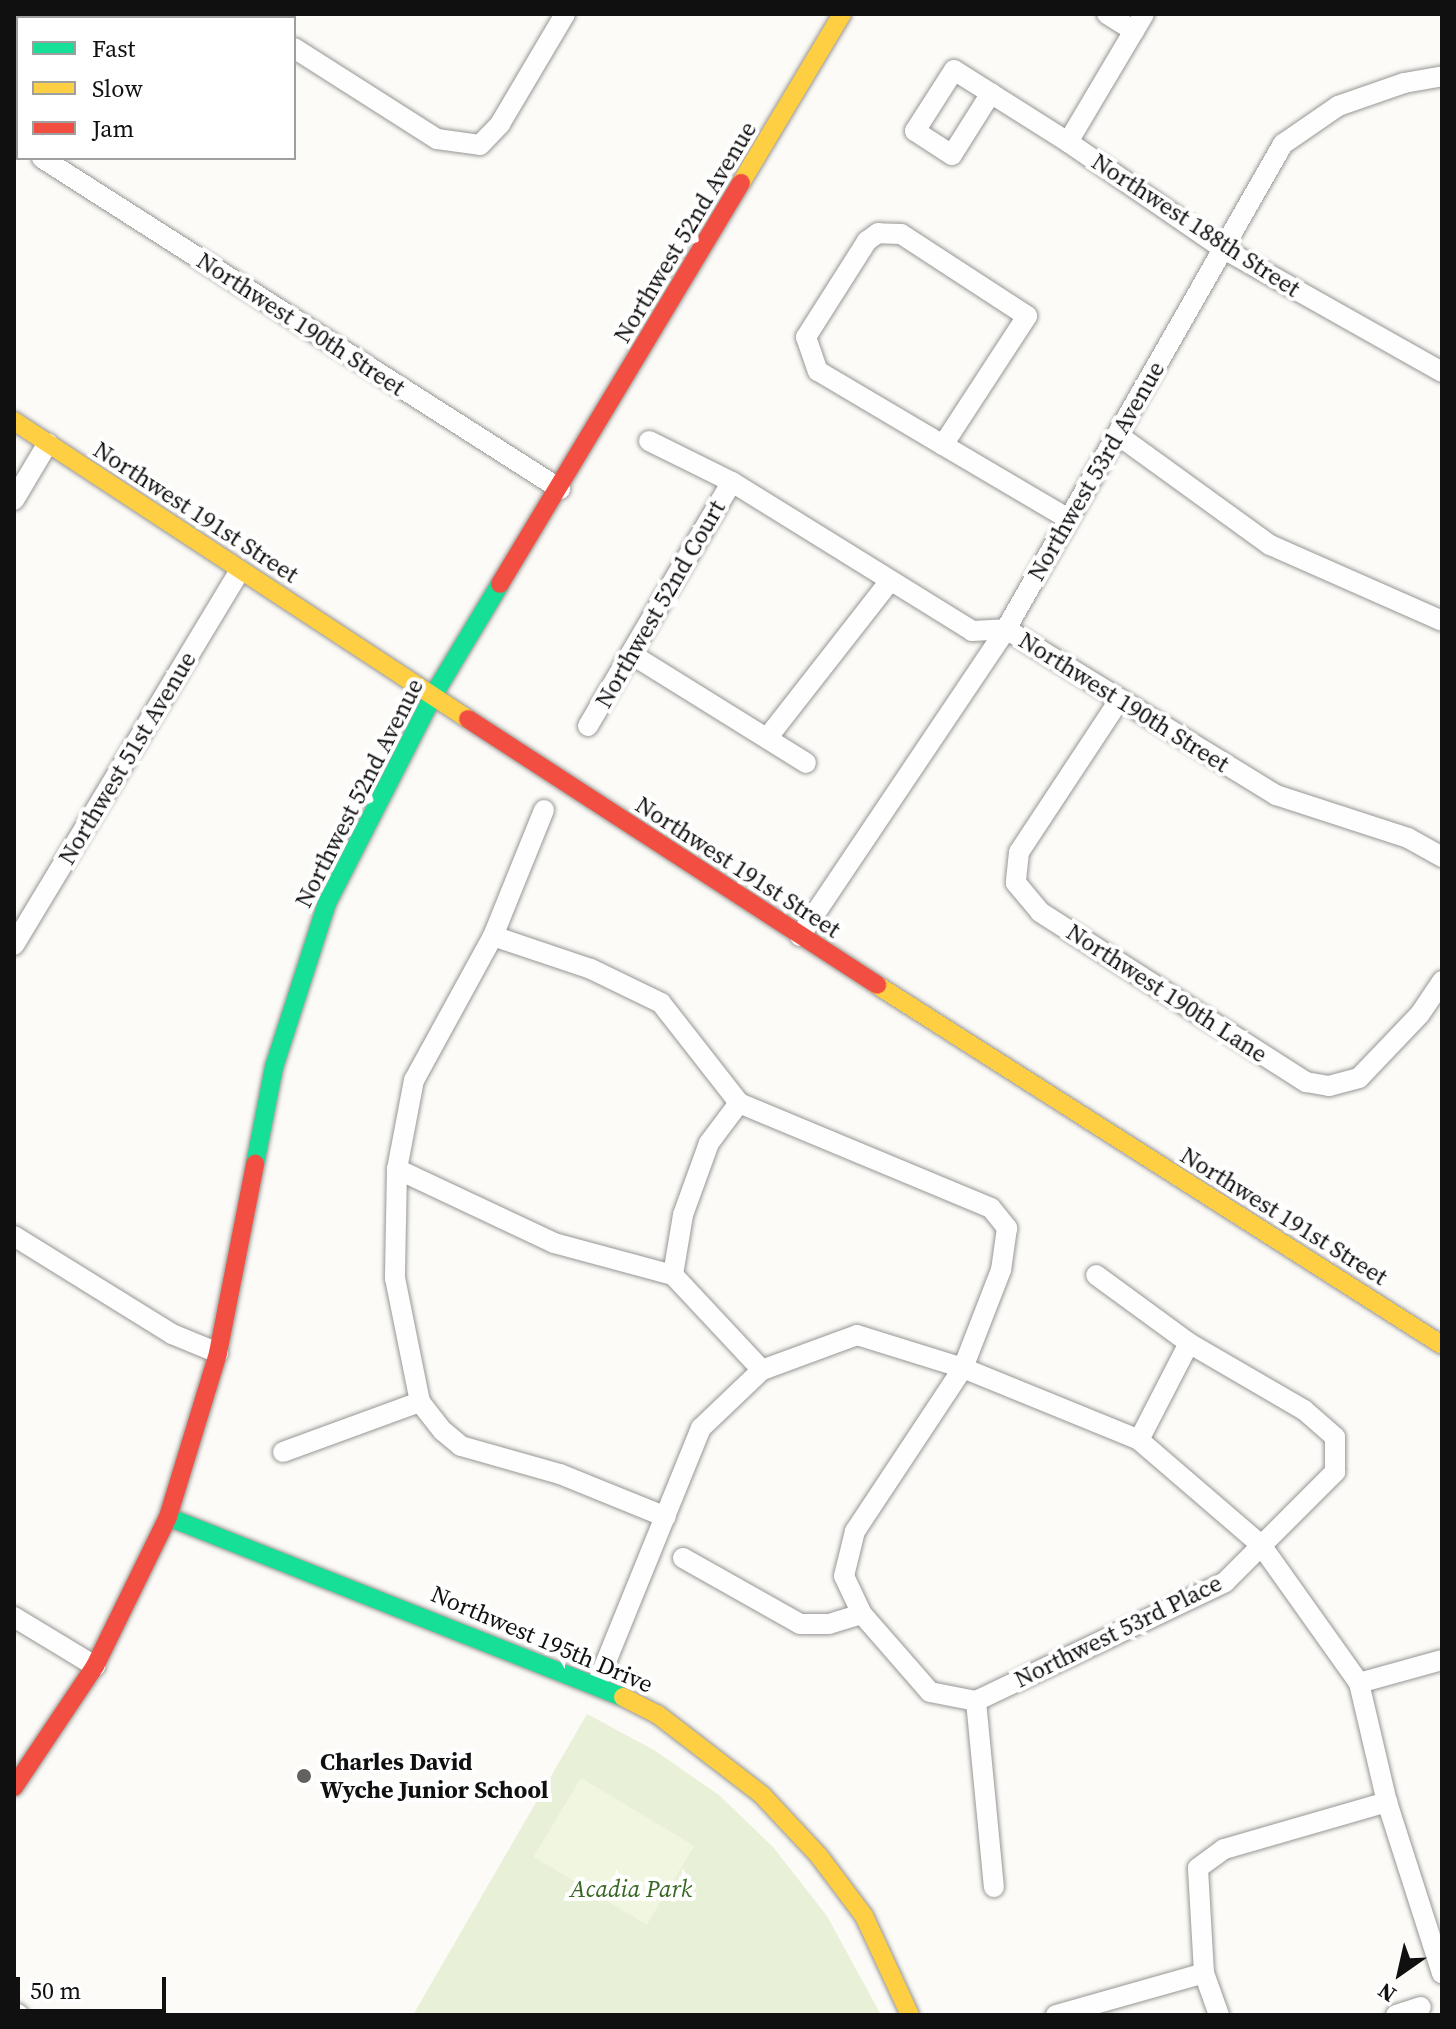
<!DOCTYPE html>
<html>
<head>
<meta charset="utf-8">
<style>
	body { margin:0 }
	#map { position:relative; width:1456px; height:2029px; overflow:hidden; background:#fcfbf7; font-family:"Source Serif 4",serif }
	div>[style] { position:absolute }
	.green>* { inset:0; background:#e8f1d7 }
	.pitch>* { inset:0; background:#f1f6e1; transform-origin:0 0 }
	.roads { filter:drop-shadow(0 0 2px #969694) drop-shadow(0 0 2px #969694) }
	.street>* { height:20px; margin:-10px; padding:0 10px; transform-origin:10px; border-radius:10px; background:#fffefe }
	.fast>* { height:18px; margin:-9px; padding:0 9px; transform-origin:9px; border-radius:9px; background:#16e098 }
	.slow>* { height:18px; margin:-9px; padding:0 9px; transform-origin:9px; border-radius:9px; background:#ffcf43 }
	.jam>* { height:18px; margin:-9px; padding:0 9px; transform-origin:9px; border-radius:9px; background:#f24e42 }
	.dots>* { width:22px; height:22px; translate:-50% -50%; box-sizing:border-box; border:4px solid #fff; border-radius:50% }
	span { translate:-50% -50%; white-space:nowrap; text-align:center; line-height:1.15; -webkit-text-stroke:8px #fff; paint-order:stroke }
	.street-label { font-size:24px; color:#101010 }
	.poi-label { font-size:24px; color:#101010; font-weight:700 }
	.left { translate:0 -50%; text-align:left }
	.park-label { font-size:24px; color:#366721; font-style:italic }
	.frame { position:absolute; inset:0; border:16px solid #101010; pointer-events:none }
	.legend { position:absolute; left:16px; top:16px; width:280px; height:144px; box-sizing:border-box; background:#fff; border:2px solid #9f9f9f; margin:0; padding:10px 14px; list-style:none; font-size:24px; color:#101010 }
	.legend li { display:flex; align-items:center; gap:16px; height:40px }
	.legend b { width:40px; border:2px solid #9f9f9f }
	.north { position:absolute; left:1360px; top:1933px; width:80px; height:80px; -webkit-text-stroke:6px #fff; paint-order:stroke; rotate:214deg; font-size:22px; font-weight:700; line-height:32px; text-align:center; color:#101010 }
	.north::after { content:''; display:block; margin:auto; width:28px; height:36px; background:#101010; clip-path:polygon(50% 0,100% 100%,50% 72%,0 100%) }
	.scale { position:absolute; left:16px; top:1977px; width:150px; height:36px; box-sizing:border-box; border:4px solid #101010; border-top:0; padding-left:10px; font-size:24px; line-height:28px; white-space:nowrap; color:#101010; -webkit-text-stroke:6px #fff; paint-order:stroke }
</style>
</head>
<body>
<div id="map">
	<div class="green">
		<i style="clip-path:polygon(587px 1714px,654px 1750px,719px 1795px,773px 1847px,827px 1916px,881px 2015px,413px 2015px)"></i>
	</div>
	<div class="pitch">
		<i style="left:581px;top:1778px;width:132px;height:92px;rotate:31deg"></i>
	</div>
	<div class="roads">
		<div class="street">
			<i style="left:241px;top:14px;width:7px;rotate:34deg"></i>
			<i style="left:1107px;top:14px;width:32px;rotate:32deg"></i>
			<i style="left:294px;top:48px;width:169px;rotate:32.5deg"></i>
			<i style="left:437px;top:139px;width:43px;rotate:7.9deg"></i>
			<i style="left:480px;top:145px;width:29px;rotate:-46deg"></i>
			<i style="left:500px;top:124px;width:128px;rotate:-59.4deg"></i>
			<i style="left:991px;top:93px;width:73px;rotate:122.2deg"></i>
			<i style="left:952px;top:155px;width:44px;rotate:-147deg"></i>
			<i style="left:915px;top:131px;width:72px;rotate:-57.4deg"></i>
			<i style="left:954px;top:70px;width:135px;rotate:32.3deg"></i>
			<i style="left:1068px;top:142px;width:187px;rotate:34.5deg"></i>
			<i style="left:1222px;top:248px;width:253px;rotate:29.4deg"></i>
			<i style="left:14px;top:140px;width:4px;rotate:27deg"></i>
			<i style="left:1068px;top:142px;width:149px;rotate:-59.3deg"></i>
			<i style="left:42px;top:158px;width:615px;rotate:32.58deg"></i>
			<i style="left:1118px;top:435px;width:188px;rotate:35.9deg"></i>
			<i style="left:1270px;top:545px;width:188px;rotate:23.8deg"></i>
			<i style="left:649px;top:441px;width:93px;rotate:26.3deg"></i>
			<i style="left:732px;top:482px;width:282px;rotate:31.8deg"></i>
			<i style="left:972px;top:631px;width:34px;rotate:-3deg"></i>
			<i style="left:1006px;top:629px;width:317px;rotate:31.6deg"></i>
			<i style="left:1276px;top:795px;width:139px;rotate:18deg"></i>
			<i style="left:1408px;top:838px;width:39px;rotate:29deg"></i>
			<i style="left:943px;top:445px;width:154px;rotate:-56.9deg"></i>
			<i style="left:1027px;top:316px;width:150px;rotate:-146.9deg"></i>
			<i style="left:901px;top:234px;width:23px;rotate:-178deg"></i>
			<i style="left:878px;top:233px;width:14px;rotate:144deg"></i>
			<i style="left:867px;top:241px;width:114px;rotate:122.4deg"></i>
			<i style="left:806px;top:337px;width:36px;rotate:71deg"></i>
			<i style="left:818px;top:371px;width:145px;rotate:30.6deg"></i>
			<i style="left:943px;top:445px;width:144px;rotate:30.5deg"></i>
			<i style="left:14px;top:500px;width:66px;rotate:-59.2deg"></i>
			<i style="left:631px;top:654px;width:206px;rotate:31.9deg"></i>
			<i style="left:1120px;top:699px;width:183px;rotate:123.4deg"></i>
			<i style="left:1019px;top:852px;width:31px;rotate:96deg"></i>
			<i style="left:1016px;top:883px;width:38px;rotate:50deg"></i>
			<i style="left:1040px;top:912px;width:316px;rotate:32.6deg"></i>
			<i style="left:1306px;top:1082px;width:23px;rotate:10deg"></i>
			<i style="left:1329px;top:1086px;width:31px;rotate:-15deg"></i>
			<i style="left:1359px;top:1078px;width:88px;rotate:-46.4deg"></i>
			<i style="left:1420px;top:1014px;width:40px;rotate:-56deg"></i>
			<i style="left:588px;top:726px;width:283px;rotate:-59.5deg"></i>
			<i style="left:768px;top:737px;width:197px;rotate:-52deg"></i>
			<i style="left:544px;top:810px;width:136px;rotate:112deg"></i>
			<i style="left:493px;top:936px;width:164px;rotate:118.7deg"></i>
			<i style="left:414px;top:1080px;width:91px;rotate:100.8deg"></i>
			<i style="left:397px;top:1169px;width:109px;rotate:91.1deg"></i>
			<i style="left:395px;top:1278px;width:126px;rotate:78.6deg"></i>
			<i style="left:420px;top:1402px;width:37px;rotate:52deg"></i>
			<i style="left:443px;top:1431px;width:23px;rotate:40deg"></i>
			<i style="left:461px;top:1446px;width:103px;rotate:15.8deg"></i>
			<i style="left:560px;top:1474px;width:114px;rotate:22.1deg"></i>
			<i style="left:493px;top:936px;width:103px;rotate:18.6deg"></i>
			<i style="left:591px;top:969px;width:78px;rotate:25.9deg"></i>
			<i style="left:661px;top:1003px;width:127px;rotate:52deg"></i>
			<i style="left:800px;top:936px;width:370px;rotate:-56.1deg"></i>
			<i style="left:1006px;top:629px;width:559px;rotate:-60.27deg"></i>
			<i style="left:1283px;top:144px;width:67px;rotate:-34.6deg"></i>
			<i style="left:1338px;top:106px;width:70px;rotate:-19.2deg"></i>
			<i style="left:1404px;top:83px;width:39px;rotate:-10deg"></i>
			<i style="left:14px;top:945px;width:437px;rotate:-58.9deg"></i>
			<i style="left:739px;top:1103px;width:273px;rotate:22.6deg"></i>
			<i style="left:991px;top:1208px;width:26px;rotate:51deg"></i>
			<i style="left:1007px;top:1228px;width:42px;rotate:98.1deg"></i>
			<i style="left:1001px;top:1270px;width:105px;rotate:111.2deg"></i>
			<i style="left:963px;top:1368px;width:196px;rotate:123.5deg"></i>
			<i style="left:855px;top:1531px;width:46px;rotate:103.7deg"></i>
			<i style="left:844px;top:1576px;width:42px;rotate:64.7deg"></i>
			<i style="left:862px;top:1614px;width:103px;rotate:48.9deg"></i>
			<i style="left:930px;top:1692px;width:47px;rotate:11.1deg"></i>
			<i style="left:976px;top:1701px;width:276px;rotate:-25.5deg"></i>
			<i style="left:1225px;top:1582px;width:156px;rotate:-45deg"></i>
			<i style="left:1335px;top:1472px;width:35px;rotate:-90deg"></i>
			<i style="left:1335px;top:1437px;width:41px;rotate:-138.9deg"></i>
			<i style="left:1304px;top:1410px;width:133px;rotate:-149.8deg"></i>
			<i style="left:1189px;top:1343px;width:115px;rotate:-143.8deg"></i>
			<i style="left:739px;top:1103px;width:50px;rotate:126.9deg"></i>
			<i style="left:709px;top:1143px;width:77px;rotate:109.9deg"></i>
			<i style="left:683px;top:1215px;width:61px;rotate:99.5deg"></i>
			<i style="left:673px;top:1275px;width:130px;rotate:46.9deg"></i>
			<i style="left:397px;top:1169px;width:174px;rotate:25.2deg"></i>
			<i style="left:554px;top:1243px;width:123px;rotate:15.1deg"></i>
			<i style="left:14px;top:1236px;width:186px;rotate:31.8deg"></i>
			<i style="left:172px;top:1334px;width:50px;rotate:22.4deg"></i>
			<i style="left:1139px;top:1440px;width:109px;rotate:-62.7deg"></i>
			<i style="left:283px;top:1452px;width:146px;rotate:-20.1deg"></i>
			<i style="left:683px;top:1558px;width:134px;rotate:29.4deg"></i>
			<i style="left:800px;top:1624px;width:29px"></i>
			<i style="left:829px;top:1624px;width:34px;rotate:-17deg"></i>
			<i style="left:14px;top:1617px;width:95px;rotate:31.2deg"></i>
			<i style="left:1359px;top:1683px;width:86px;rotate:-15.5deg"></i>
			<i style="left:597px;top:1684px;width:276px;rotate:-67.9deg"></i>
			<i style="left:701px;top:1428px;width:84px;rotate:-43.6deg"></i>
			<i style="left:762px;top:1370px;width:101px;rotate:-20.2deg"></i>
			<i style="left:857px;top:1335px;width:111px;rotate:17.3deg"></i>
			<i style="left:963px;top:1368px;width:190px;rotate:22.2deg"></i>
			<i style="left:1139px;top:1440px;width:161px;rotate:40.7deg"></i>
			<i style="left:1261px;top:1545px;width:169px;rotate:54.6deg"></i>
			<i style="left:1359px;top:1683px;width:122px;rotate:76.8deg"></i>
			<i style="left:1387px;top:1802px;width:180px;rotate:72.2deg"></i>
			<i style="left:976px;top:1701px;width:187px;rotate:84.5deg"></i>
			<i style="left:14px;top:2012px;width:6px;rotate:31deg"></i>
			<i style="left:1056px;top:2015px;width:154px;rotate:-15.8deg"></i>
			<i style="left:1219px;top:2015px;width:45px;rotate:-109.7deg"></i>
			<i style="left:1204px;top:1973px;width:105px;rotate:-93.3deg"></i>
			<i style="left:1198px;top:1868px;width:32px;rotate:-36deg"></i>
			<i style="left:1224px;top:1849px;width:170px;rotate:-16.1deg"></i>
			<i style="left:1396px;top:2015px;width:26px;rotate:-18deg"></i>
		</div>
		<div class="fast">
			<i style="left:255px;top:1164px;width:99px;rotate:-78.9deg"></i>
			<i style="left:274px;top:1067px;width:172px;rotate:-72.1deg"></i>
			<i style="left:327px;top:903px;width:235px;rotate:-62.9deg"></i>
			<i style="left:434px;top:694px;width:128px;rotate:-59deg"></i>
			<i style="left:168px;top:1517px;width:489px;rotate:21.6deg"></i>
		</div>
		<div class="slow">
			<i style="left:741px;top:183px;width:197px;rotate:-59.1deg"></i>
			<i style="left:14px;top:421px;width:543px;rotate:33.28deg"></i>
			<i style="left:877px;top:985px;width:670px;rotate:32.5deg"></i>
			<i style="left:623px;top:1697px;width:38px;rotate:27deg"></i>
			<i style="left:657px;top:1714px;width:133px;rotate:37.6deg"></i>
			<i style="left:762px;top:1795px;width:83px;rotate:46.9deg"></i>
			<i style="left:819px;top:1856px;width:75px;rotate:53.1deg"></i>
			<i style="left:864px;top:1916px;width:109px;rotate:65.1deg"></i>
		</div>
		<div class="jam">
			<i style="left:500px;top:584px;width:468px;rotate:-59deg"></i>
			<i style="left:468px;top:719px;width:488px;rotate:33deg"></i>
			<i style="left:14px;top:1787px;width:146px;rotate:-56.2deg"></i>
			<i style="left:95px;top:1666px;width:166px;rotate:-63.9deg"></i>
			<i style="left:168px;top:1517px;width:171px;rotate:-73deg"></i>
			<i style="left:218px;top:1353px;width:193px;rotate:-78.9deg"></i>
		</div>
	</div>
	<div class="dots">
		<i style="left:304px;top:1776px;background:#636261"></i>
	</div>
	<div class="street-label">
		<span style="left:1196px;top:225px;rotate:33deg">Northwest 188th Street</span>
		<span style="left:685px;top:232px;rotate:-59deg">Northwest 52nd Avenue</span>
		<span style="left:301px;top:324px;rotate:33deg">Northwest 190th Street</span>
		<span style="left:1096px;top:471px;rotate:-60deg">Northwest 53rd Avenue</span>
		<span style="left:196px;top:512px;rotate:33deg">Northwest 191st Street</span>
		<span style="left:660px;top:604px;rotate:-60deg">Northwest 52nd Court</span>
		<span style="left:1124px;top:702px;rotate:32deg">Northwest 190th Street</span>
		<span style="left:127px;top:758px;rotate:-59deg">Northwest 51st Avenue</span>
		<span style="left:359px;top:793px;rotate:-63deg">Northwest 52nd Avenue</span>
		<span style="left:738px;top:867px;rotate:33deg">Northwest 191st Street</span>
		<span style="left:1167px;top:993px;rotate:33deg">Northwest 190th Lane</span>
		<span style="left:1284px;top:1216px;rotate:32deg">Northwest 191st Street</span>
		<span style="left:1118px;top:1631px;rotate:-26deg">Northwest 53rd Place</span>
		<span style="left:542px;top:1639px;rotate:23deg">Northwest 195th Drive</span>
	</div>
	<div class="poi-label">
		<span class="left" style="left:320px;top:1776px">Charles David<br>Wyche Junior School</span>
	</div>
	<div class="park-label">
		<span style="left:631px;top:1889px">Acadia Park</span>
	</div>
	<div class="frame"></div>
	<ul class="legend">
	<li><b style="height:10px;background:#16e098"></b>Fast</li>
	<li><b style="height:10px;background:#ffcf43"></b>Slow</li>
	<li><b style="height:10px;background:#f24e42"></b>Jam</li>
	</ul>
	<div class="north">N</div>
	<div class="scale">50 m</div>
</div>
</body>
</html>
